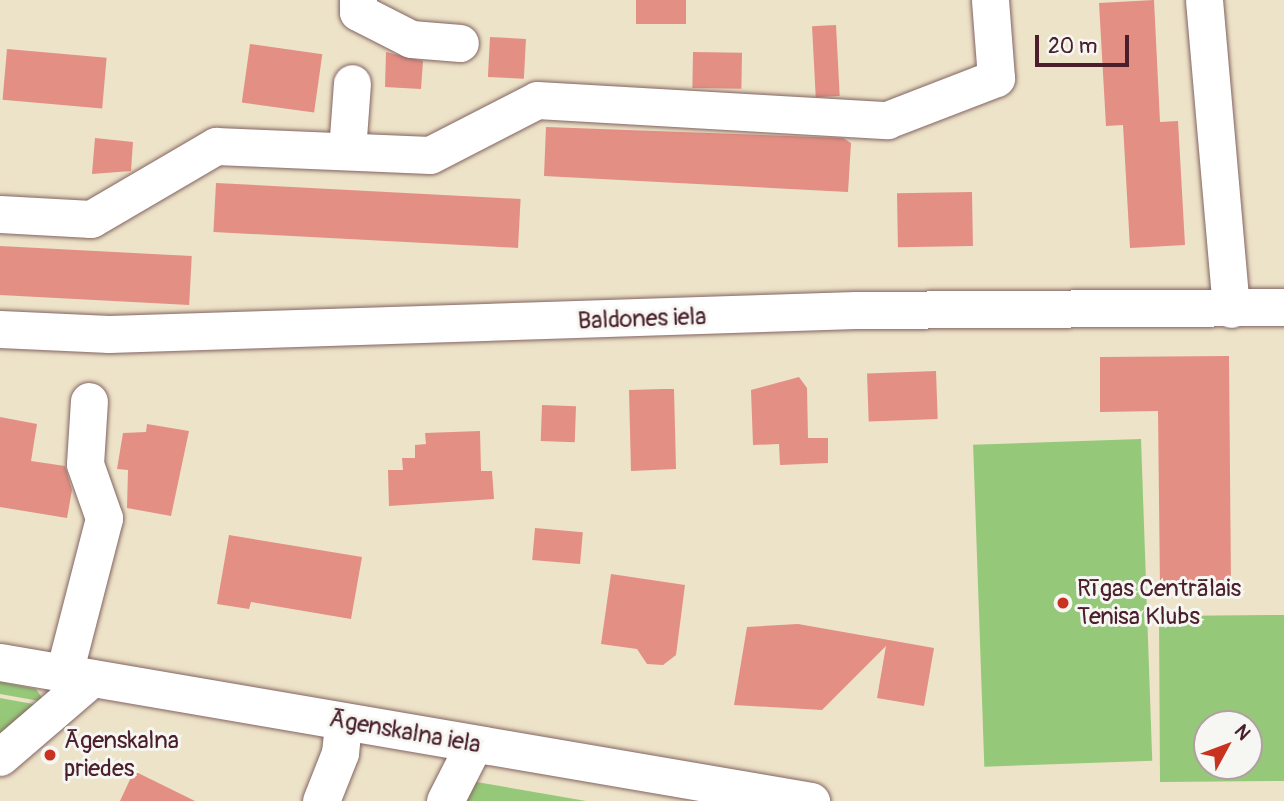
<!DOCTYPE html>
<html>
<head>
<meta charset="utf-8">
<style>
	body { margin:0 }
	#map { position:relative; width:1284px; height:801px; overflow:hidden; background:#ede3c8; font-family:Pangolin,sans-serif }
	div>[style] { position:absolute }
	.green>* { inset:0; background:#96c879; transform-origin:0 0 }
	.building>* { inset:0; background:#e38f84; transform-origin:0 0 }
	.roads { filter:drop-shadow(0 0 2px #836462) drop-shadow(0 0 2px #836462) }
	.minor>* { height:37px; margin:-18.5px; padding:0 18.5px; transform-origin:18.5px; border-radius:18.5px; background:#fff }
	.dots>* { width:19px; height:19px; translate:-50% -50%; box-sizing:border-box; border:4px solid #f6f6f2; border-radius:50% }
	span { translate:-50% -50%; white-space:nowrap; text-align:center; line-height:1.15; -webkit-text-stroke:6px #f6f6f2; paint-order:stroke }
	.street-label { font-size:24px; color:#4a1f2b }
	.poi-label { font-size:24px; color:#4a1f2b }
	.left { translate:0 -50%; text-align:left }
	.north { position:absolute; left:1193px; top:710px; width:70px; height:70px; box-sizing:border-box; background:#f6f6f2; border:2px solid #b1a0a2; border-radius:50%; rotate:49deg; font-size:19px; font-weight:700; line-height:28px; text-align:center; color:#4a1f2b }
	.north::after { content:''; display:block; margin:auto; width:24px; height:32px; background:#c8321e; clip-path:polygon(50% 0,100% 100%,50% 72%,0 100%) }
	.scale { position:absolute; left:1035px; top:35px; width:94px; height:32px; box-sizing:border-box; border:4px solid #4a1f2b; border-top:0; padding-left:9px; font-size:21px; line-height:24px; white-space:nowrap; color:#4a1f2b; -webkit-text-stroke:5px #f6f6f2; paint-order:stroke }
</style>
</head>
<body>
<div id="map">
	<div class="green">
		<i style="left:1141px;top:439px;width:322px;height:168px;rotate:88deg"></i>
		<i style="clip-path:polygon(evenodd,1284px 615px,1284px 781px,1160px 782px,1159px 616px,1284px 615px,1207px 724px,1249px 724px,1249px 766px,1207px 766px,1207px 724px)"></i>
		<i style="clip-path:polygon(0 682px,36px 689px,45px 702px,0 694px)"></i>
		<i style="clip-path:polygon(0 698px,44px 706px,0 734px)"></i>
		<i style="clip-path:polygon(465px 780px,586px 801px,454px 801px)"></i>
	</div>
	<div class="building">
		<i style="left:636px;top:0;width:50px;height:24px"></i>
		<i style="clip-path:polygon(1154px 0,1160px 122px,1178px 121px,1185px 245px,1130px 248px,1123px 125px,1106px 126px,1099px 3px)"></i>
		<i style="left:836px;top:25px;width:71px;height:24px;rotate:87deg"></i>
		<i style="left:490px;top:37px;width:36px;height:40px;rotate:3deg"></i>
		<i style="left:250px;top:44px;width:73px;height:59px;rotate:8deg"></i>
		<i style="left:7px;top:49px;width:100px;height:51px;rotate:5deg"></i>
		<i style="clip-path:polygon(386px 52px,423px 61px,421px 89px,385px 87px)"></i>
		<i style="left:693px;top:52px;width:49px;height:36px;rotate:1deg"></i>
		<i style="clip-path:polygon(546px 127px,843px 138px,851px 143px,848px 192px,544px 176px)"></i>
		<i style="clip-path:polygon(95px 138px,133px 142px,131px 171px,92px 174px)"></i>
		<i style="left:216px;top:183px;width:305px;height:49px;rotate:3deg"></i>
		<i style="left:972px;top:192px;width:54px;height:75px;rotate:89deg"></i>
		<i style="left:0;top:246px;width:192px;height:49px;rotate:3deg"></i>
		<i style="clip-path:polygon(1229px 356px,1231px 586px,1160px 587px,1158px 411px,1100px 412px,1100px 357px)"></i>
		<i style="left:936px;top:371px;width:48px;height:69px;rotate:88deg"></i>
		<i style="clip-path:polygon(799px 377px,807px 388px,808px 438px,828px 438px,828px 463px,780px 465px,779px 444px,753px 445px,751px 390px)"></i>
		<i style="clip-path:polygon(663px 389px,674px 389px,676px 469px,631px 471px,629px 390px)"></i>
		<i style="left:542px;top:405px;width:34px;height:36px;rotate:2deg"></i>
		<i style="clip-path:polygon(0 417px,37px 424px,31px 461px,65px 466px,72px 490px,67px 518px,0 507px)"></i>
		<i style="clip-path:polygon(147px 424px,189px 431px,171px 516px,127px 508px,128px 470px,117px 469px,123px 433px,146px 432px)"></i>
		<i style="clip-path:polygon(480px 431px,481px 471px,492px 471px,494px 499px,389px 506px,388px 470px,403px 470px,402px 458px,415px 458px,415px 445px,426px 444px,425px 433px)"></i>
		<i style="left:535px;top:528px;width:48px;height:32px;rotate:5deg"></i>
		<i style="clip-path:polygon(229px 535px,362px 557px,351px 619px,251px 602px,249px 609px,217px 604px)"></i>
		<i style="clip-path:polygon(611px 574px,685px 585px,676px 655px,663px 665px,647px 664px,637px 649px,601px 644px)"></i>
		<i style="clip-path:polygon(798px 624px,934px 648px,924px 706px,877px 698px,886px 646px,822px 710px,734px 705px,747px 627px)"></i>
		<i style="clip-path:polygon(134px 771px,195px 801px,120px 801px)"></i>
	</div>
	<div class="roads">
		<div class="minor">
			<i style="left:358px;top:0;width:12px;rotate:90deg"></i>
			<i style="left:358px;top:12px;width:59px;rotate:27deg"></i>
			<i style="left:411px;top:39px;width:49px;rotate:4.7deg"></i>
			<i style="left:1204px;top:0;width:310px;rotate:85deg"></i>
			<i style="left:347px;top:151px;width:68px;rotate:-85.8deg"></i>
			<i style="left:0;top:214px;width:91px;rotate:3.1deg"></i>
			<i style="left:91px;top:219px;width:145px;rotate:-30.3deg"></i>
			<i style="left:216px;top:146px;width:214px;rotate:2.4deg"></i>
			<i style="left:430px;top:155px;width:120px;rotate:-27.2deg"></i>
			<i style="left:537px;top:100px;width:351px;rotate:3.3deg"></i>
			<i style="left:887px;top:120px;width:117px;rotate:-21.1deg"></i>
			<i style="left:996px;top:78px;width:78px;rotate:-94.4deg"></i>
			<i style="left:0;top:329px;width:109px;rotate:2.6deg"></i>
			<i style="left:109px;top:334px;width:747px;rotate:-1.84deg"></i>
			<i style="left:856px;top:310px;width:428px;rotate:-0.4deg"></i>
			<i style="left:0;top:662px;width:823px;rotate:9.73deg"></i>
			<i style="left:64px;top:673px;width:160px;rotate:-75.5deg"></i>
			<i style="left:104px;top:518px;width:57px;rotate:-109.4deg"></i>
			<i style="left:85px;top:464px;width:63px;rotate:-86.4deg"></i>
			<i style="left:0;top:757px;width:121px;rotate:-40.7deg"></i>
			<i style="left:321px;top:801px;width:52px;rotate:-68.4deg"></i>
			<i style="left:340px;top:753px;width:31px;rotate:-84deg"></i>
			<i style="left:445px;top:801px;width:64px;rotate:-63deg"></i>
		</div>
	</div>
	<div class="dots">
		<i style="left:1063px;top:603px;background:#c8321e"></i>
		<i style="left:50px;top:755px;background:#c8321e"></i>
	</div>
	<div class="street-label">
		<span style="left:642px;top:319px;rotate:-2deg">Baldones iela</span>
		<span style="left:405px;top:732px;rotate:10deg">Āgenskalna iela</span>
	</div>
	<div class="poi-label">
		<span class="left" style="left:1077px;top:603px">Rīgas Centrālais<br>Tenisa Klubs</span>
		<span class="left" style="left:64px;top:755px">Āgenskalna<br>priedes</span>
	</div>
	<div class="north">N</div>
	<div class="scale">20 m</div>
</div>
</body>
</html>
